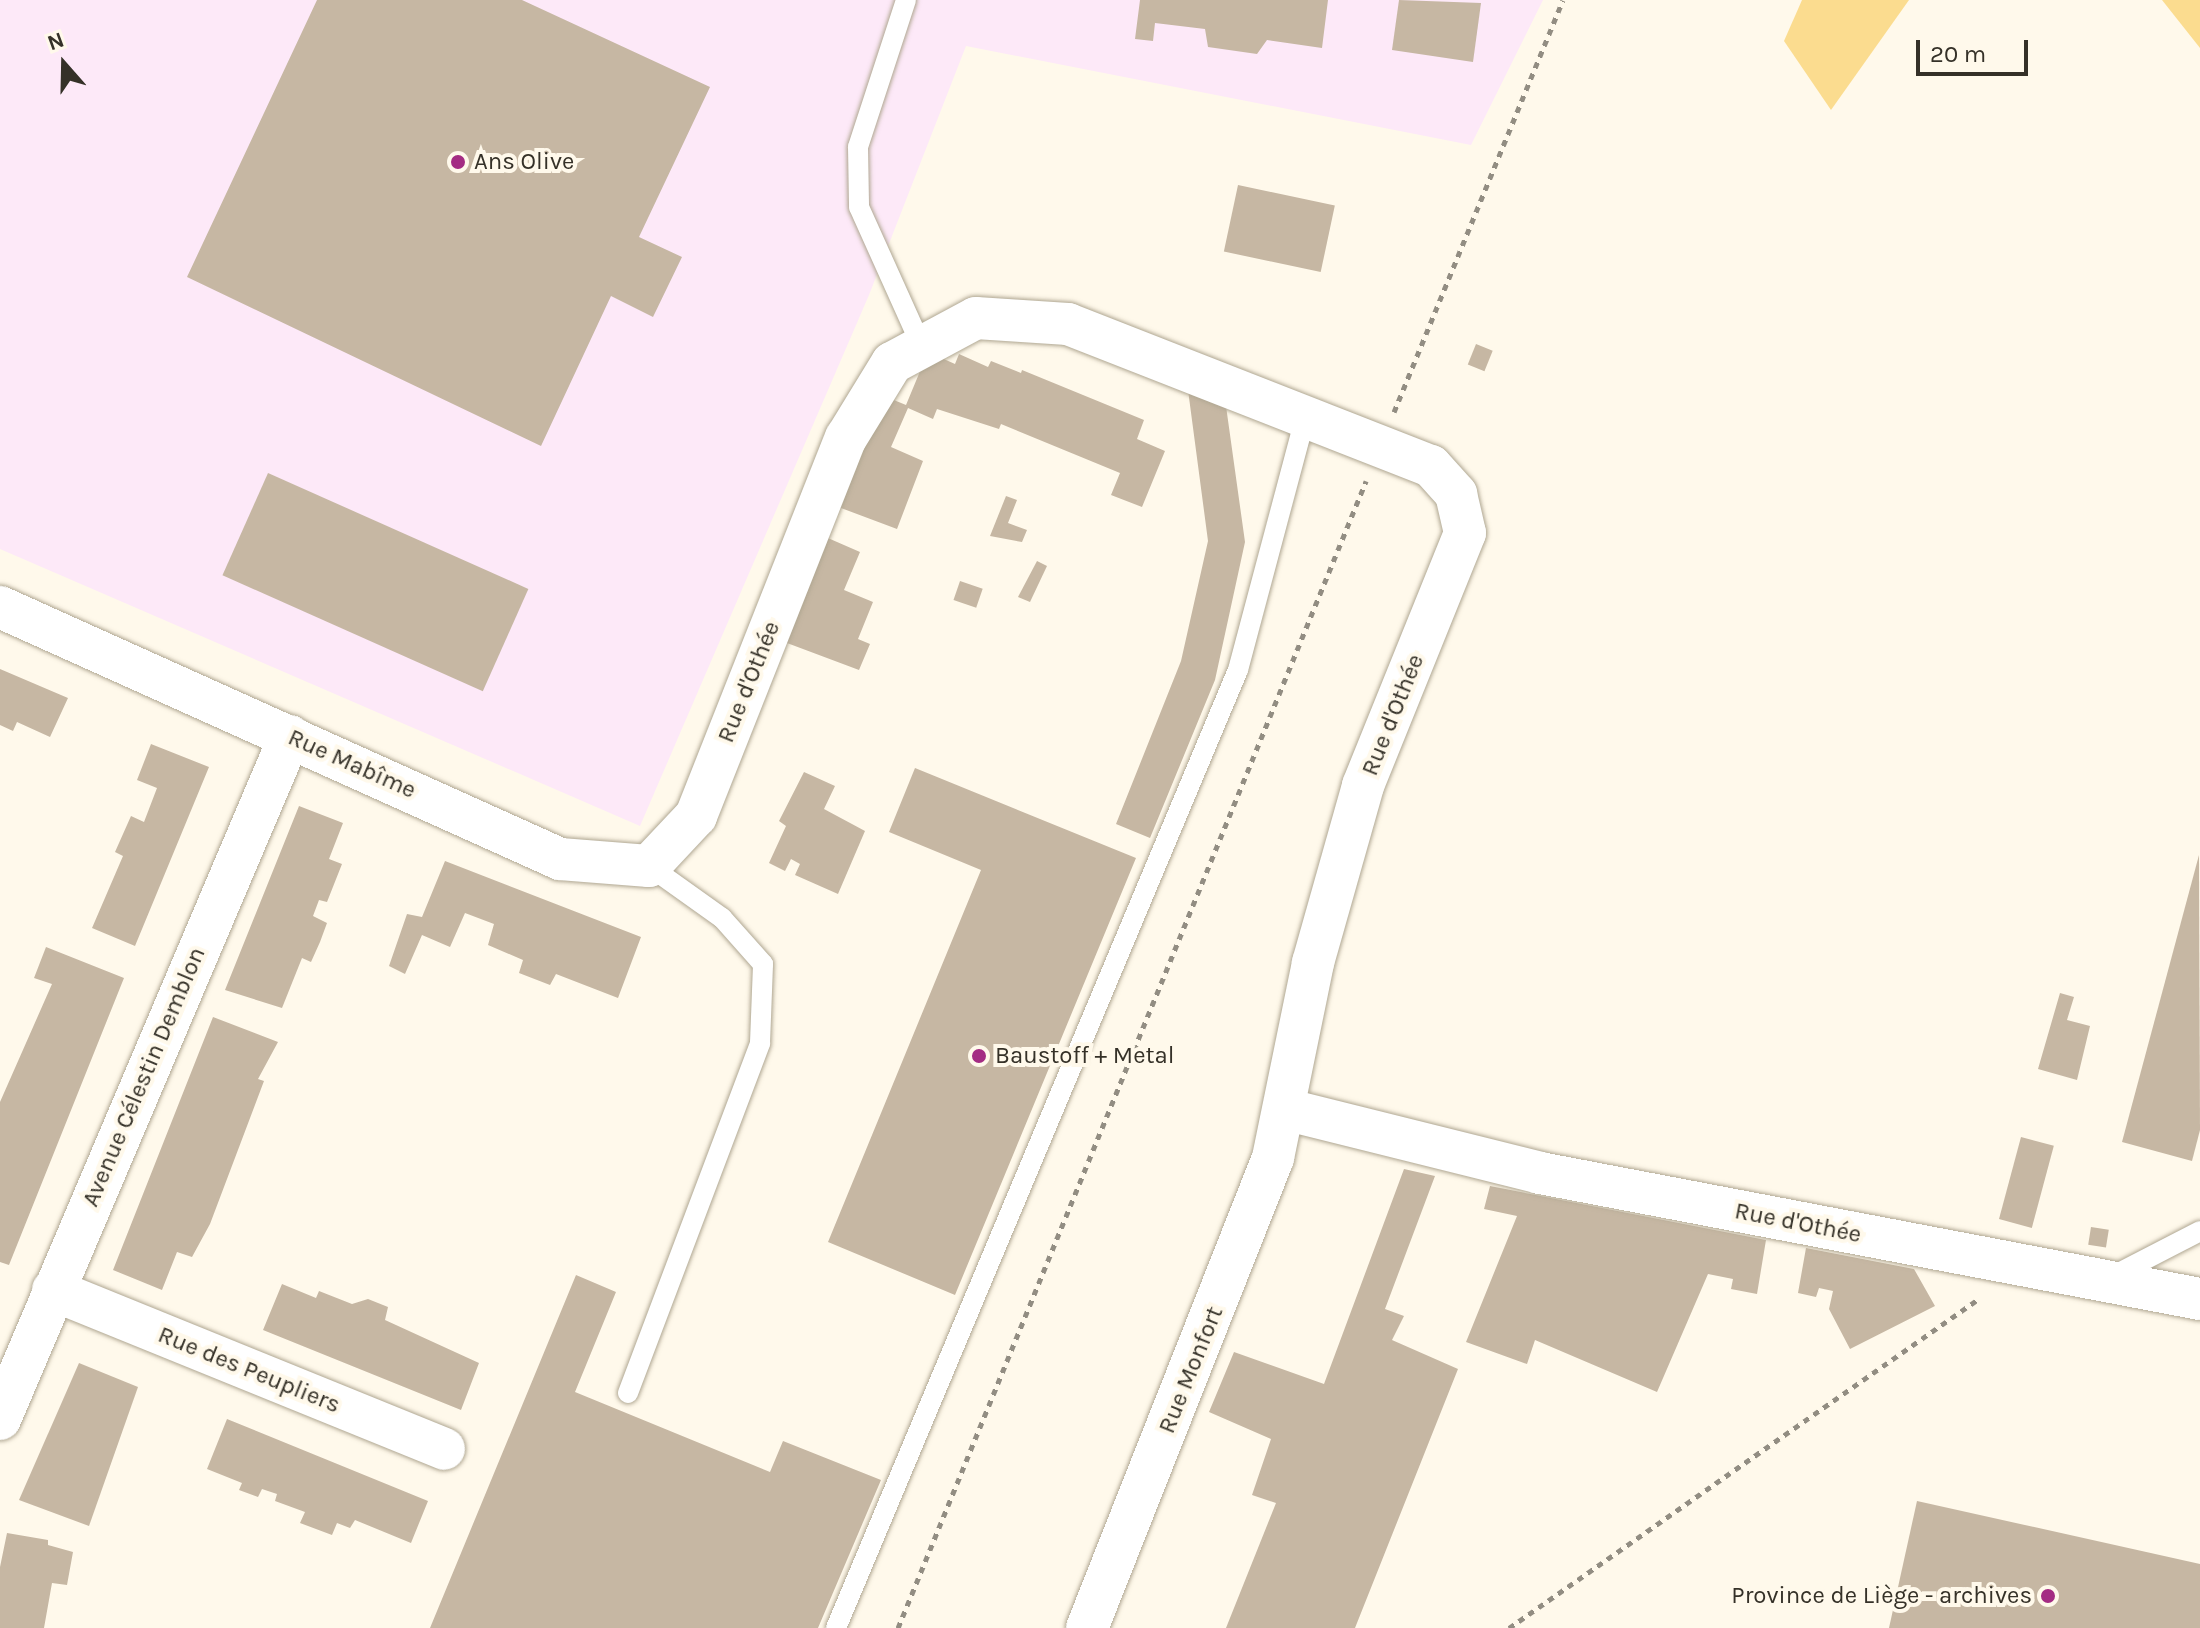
<!DOCTYPE html>
<html>
<head>
<meta charset="utf-8">
<style>
	body { margin:0 }
	#map { position:relative; width:2200px; height:1628px; overflow:hidden; background:#fff9eb; font-family:Karla,sans-serif }
	div>[style] { position:absolute }
	.industrial>* { inset:0; background:#fde9f8 }
	.green>* { inset:0; background:#fbdc8f }
	.building>* { inset:0; background:#c6b7a3; transform-origin:0 0 }
	.path>* { height:5px; margin-top:-2.5px; transform-origin:0; background:repeating-linear-gradient(90deg,#928d82 0 6px,transparent 0 12px) }
	.roads { filter:drop-shadow(0 0 2px #b0a792) drop-shadow(0 0 2px #b0a792) }
	.lane>* { height:20px; margin:-10px; padding:0 10px; transform-origin:10px; border-radius:10px; background:#fff }
	.street>* { height:42px; margin:-21px; padding:0 21px; transform-origin:21px; border-radius:21px; background:#fff }
	.dots>* { width:22px; height:22px; translate:-50% -50%; box-sizing:border-box; border:4px solid #fff9eb; border-radius:50% }
	span { translate:-50% -50%; white-space:nowrap; text-align:center; line-height:1.15; -webkit-text-stroke:8px #fff9eb; paint-order:stroke }
	.poi-label { font-size:24px; color:#353128 }
	.left { translate:0 -50%; text-align:left }
	.right { translate:-100% -50%; text-align:right }
	.street-label { font-size:24px; color:#353128 }
	.north { position:absolute; left:24px; top:24px; width:80px; height:80px; -webkit-text-stroke:6px #fff9eb; paint-order:stroke; rotate:340deg; font-size:22px; font-weight:700; line-height:32px; text-align:center; color:#353128 }
	.north::after { content:''; display:block; margin:auto; width:28px; height:36px; background:#353128; clip-path:polygon(50% 0,100% 100%,50% 72%,0 100%) }
	.scale { position:absolute; left:1916px; top:40px; width:112px; height:36px; box-sizing:border-box; border:4px solid #353128; border-top:0; padding-left:10px; font-size:24px; line-height:28px; white-space:nowrap; color:#353128; -webkit-text-stroke:6px #fff9eb; paint-order:stroke }
</style>
</head>
<body>
<div id="map">
	<div class="industrial">
		<i style="clip-path:polygon(0 0,1543px 0,1471px 145px,966px 46px,869px 295px,640px 826px,0 549px)"></i>
	</div>
	<div class="green">
		<i style="clip-path:polygon(1802px 0,1909px 0,1831px 110px,1784px 41px)"></i>
		<i style="clip-path:polygon(2162px 0,2200px 0,2200px 48px)"></i>
	</div>
	<div class="building">
		<i style="clip-path:polygon(317px 0,522px 0,710px 87px,639px 237px,682px 257px,653px 317px,611px 296px,541px 446px,187px 277px)"></i>
		<i style="clip-path:polygon(1140px 0,1328px 0,1322px 48px,1267px 40px,1257px 54px,1208px 47px,1205px 29px,1155px 23px,1153px 41px,1135px 39px)"></i>
		<i style="clip-path:polygon(1399px 0,1481px 3px,1473px 62px,1392px 50px)"></i>
		<i style="left:1238px;top:185px;width:99px;height:68px;rotate:12deg"></i>
		<i style="left:1476px;top:344px;width:18px;height:22px;rotate:22deg"></i>
		<i style="clip-path:polygon(928px 352px,955px 364px,959px 354px,988px 367px,991px 361px,1021px 373px,1022px 370px,1144px 420px,1137px 439px,1165px 451px,1142px 507px,1111px 495px,1120px 473px,1001px 424px,999px 429px,937px 409px,933px 419px,908px 408px,891px 447px,923px 461px,897px 529px,833px 505px,884px 396px,906px 405px)"></i>
		<i style="clip-path:polygon(1188px 390px,1226px 406px,1245px 542px,1215px 680px,1150px 838px,1116px 824px,1181px 661px,1208px 541px)"></i>
		<i style="left:268px;top:473px;width:285px;height:112px;rotate:24deg"></i>
		<i style="clip-path:polygon(1006px 496px,1017px 500px,1008px 523px,1027px 530px,1022px 542px,990px 536px)"></i>
		<i style="clip-path:polygon(821px 535px,860px 552px,844px 590px,873px 602px,858px 639px,870px 644px,859px 670px,779px 640px)"></i>
		<i style="clip-path:polygon(1037px 561px,1047px 566px,1030px 602px,1018px 597px)"></i>
		<i style="left:960px;top:581px;width:24px;height:20px;rotate:19deg"></i>
		<i style="clip-path:polygon(0 669px,68px 698px,50px 737px,17px 722px,13px 731px,0 725px)"></i>
		<i style="clip-path:polygon(151px 744px,209px 767px,135px 946px,92px 928px,123px 856px,115px 852px,131px 816px,144px 822px,157px 788px,137px 780px)"></i>
		<i style="clip-path:polygon(915px 768px,1136px 858px,955px 1295px,828px 1242px,981px 870px,889px 832px)"></i>
		<i style="clip-path:polygon(804px 772px,835px 786px,824px 809px,865px 831px,838px 894px,795px 875px,800px 864px,791px 859px,785px 871px,769px 863px,786px 826px,779px 821px)"></i>
		<i style="clip-path:polygon(299px 806px,343px 823px,329px 859px,342px 864px,327px 902px,319px 900px,313px 916px,327px 923px,320px 942px,311px 962px,302px 958px,282px 1008px,225px 990px)"></i>
		<i style="clip-path:polygon(2199px 855px,2200px 1130px,2192px 1161px,2122px 1142px)"></i>
		<i style="clip-path:polygon(445px 861px,641px 937px,618px 998px,556px 974px,550px 985px,519px 973px,523px 960px,488px 945px,494px 924px,465px 913px,450px 947px,422px 935px,405px 974px,389px 966px,407px 914px,422px 917px)"></i>
		<i style="clip-path:polygon(46px 947px,124px 978px,9px 1265px,0 1262px,0 1102px,52px 984px,34px 978px)"></i>
		<i style="clip-path:polygon(2060px 993px,2074px 997px,2067px 1020px,2090px 1026px,2077px 1080px,2038px 1069px)"></i>
		<i style="clip-path:polygon(213px 1017px,278px 1042px,258px 1079px,264px 1081px,210px 1224px,192px 1257px,177px 1252px,162px 1290px,113px 1270px)"></i>
		<i style="left:2021px;top:1137px;width:34px;height:85px;rotate:15deg"></i>
		<i style="clip-path:polygon(1404px 1169px,1435px 1176px,1385px 1309px,1404px 1316px,1392px 1340px,1458px 1369px,1355px 1628px,1226px 1628px,1276px 1503px,1252px 1495px,1271px 1439px,1209px 1412px,1234px 1352px,1324px 1384px)"></i>
		<i style="clip-path:polygon(1490px 1186px,1766px 1240px,1757px 1294px,1731px 1289px,1733px 1279px,1708px 1274px,1657px 1392px,1535px 1340px,1527px 1364px,1466px 1342px,1517px 1216px,1484px 1209px)"></i>
		<i style="left:2091px;top:1227px;width:18px;height:18px;rotate:9deg"></i>
		<i style="clip-path:polygon(1806px 1248px,1914px 1269px,1935px 1306px,1850px 1349px,1829px 1309px,1833px 1291px,1819px 1288px,1816px 1297px,1798px 1293px)"></i>
		<i style="clip-path:polygon(576px 1275px,616px 1292px,575px 1392px,770px 1472px,783px 1441px,881px 1480px,818px 1628px,430px 1628px)"></i>
		<i style="clip-path:polygon(282px 1284px,316px 1298px,319px 1291px,352px 1304px,368px 1299px,388px 1307px,385px 1320px,479px 1363px,461px 1410px,263px 1330px)"></i>
		<i style="clip-path:polygon(79px 1363px,138px 1387px,89px 1526px,19px 1500px)"></i>
		<i style="clip-path:polygon(227px 1419px,428px 1501px,411px 1543px,355px 1520px,350px 1528px,337px 1523px,332px 1535px,300px 1523px,305px 1512px,275px 1501px,277px 1494px,262px 1489px,258px 1497px,239px 1490px,242px 1483px,207px 1469px)"></i>
		<i style="clip-path:polygon(1917px 1501px,2200px 1564px,2200px 1628px,1889px 1628px)"></i>
		<i style="clip-path:polygon(7px 1533px,48px 1540px,48px 1545px,73px 1552px,67px 1585px,52px 1583px,44px 1628px,0 1628px,0 1567px)"></i>
	</div>
	<div class="path">
		<i style="left:1394px;top:412px;width:445px;rotate:-67.7deg"></i>
		<i style="left:898px;top:1628px;width:1239px;rotate:-67.8deg"></i>
		<i style="left:1509px;top:1628px;width:575px;rotate:-35.02deg"></i>
	</div>
	<div class="roads">
		<div class="lane">
			<i style="left:906px;top:0;width:155px;rotate:108.1deg"></i>
			<i style="left:858px;top:147px;width:60px;rotate:89deg"></i>
			<i style="left:859px;top:207px;width:154px;rotate:65.8deg"></i>
			<i style="left:2111px;top:1277px;width:100px;rotate:-27.3deg"></i>
			<i style="left:628px;top:1393px;width:374px;rotate:-69.3deg"></i>
			<i style="left:760px;top:1043px;width:79px;rotate:-87.8deg"></i>
			<i style="left:763px;top:964px;width:62px;rotate:-131.7deg"></i>
			<i style="left:722px;top:918px;width:90px;rotate:-144.5deg"></i>
			<i style="left:836px;top:1628px;width:1039px;rotate:-67.24deg"></i>
			<i style="left:1238px;top:670px;width:265px;rotate:-75.1deg"></i>
		</div>
		<div class="street">
			<i style="left:0;top:607px;width:614px;rotate:24.23deg"></i>
			<i style="left:560px;top:859px;width:89px;rotate:4.5deg"></i>
			<i style="left:649px;top:866px;width:69px;rotate:-46.8deg"></i>
			<i style="left:696px;top:816px;width:407px;rotate:-68.4deg"></i>
			<i style="left:846px;top:438px;width:88px;rotate:-58.5deg"></i>
			<i style="left:892px;top:363px;width:95px;rotate:-28.2deg"></i>
			<i style="left:976px;top:318px;width:92px;rotate:3.7deg"></i>
			<i style="left:1068px;top:324px;width:390px;rotate:21.4deg"></i>
			<i style="left:1431px;top:466px;width:38px;rotate:48deg"></i>
			<i style="left:1456px;top:494px;width:40px;rotate:77deg"></i>
			<i style="left:1465px;top:533px;width:273px;rotate:112deg"></i>
			<i style="left:1363px;top:786px;width:184px;rotate:105.8deg"></i>
			<i style="left:1313px;top:963px;width:199px;rotate:101.6deg"></i>
			<i style="left:1273px;top:1158px;width:505px;rotate:111.59deg"></i>
			<i style="left:1284px;top:1109px;width:264px;rotate:14deg"></i>
			<i style="left:1540px;top:1173px;width:672px;rotate:10.81deg"></i>
			<i style="left:53px;top:1290px;width:422px;rotate:22.1deg"></i>
			<i style="left:0;top:1419px;width:742px;rotate:-66.99deg"></i>
		</div>
	</div>
	<div class="dots">
		<i style="left:458px;top:162px;background:#a42c83"></i>
		<i style="left:979px;top:1056px;background:#a42c83"></i>
		<i style="left:2048px;top:1596px;background:#a42c83"></i>
	</div>
	<div class="poi-label">
		<span class="left" style="left:474px;top:162px">Ans Olive</span>
		<span class="left" style="left:995px;top:1056px">Baustoff + Metal</span>
		<span class="right" style="left:2032px;top:1596px">Province de Liège - archives</span>
	</div>
	<div class="street-label">
		<span style="left:749px;top:682px;rotate:-68deg">Rue d'Othée</span>
		<span style="left:1393px;top:715px;rotate:-68deg">Rue d'Othée</span>
		<span style="left:352px;top:764px;rotate:24deg">Rue Mabîme</span>
		<span style="left:144px;top:1077px;rotate:-67deg">Avenue Célestin Demblon</span>
		<span style="left:1798px;top:1223px;rotate:11deg">Rue d'Othée</span>
		<span style="left:249px;top:1370px;rotate:22deg">Rue des Peupliers</span>
		<span style="left:1191px;top:1370px;rotate:-68deg">Rue Monfort</span>
	</div>
	<div class="north">N</div>
	<div class="scale">20 m</div>
</div>
</body>
</html>
